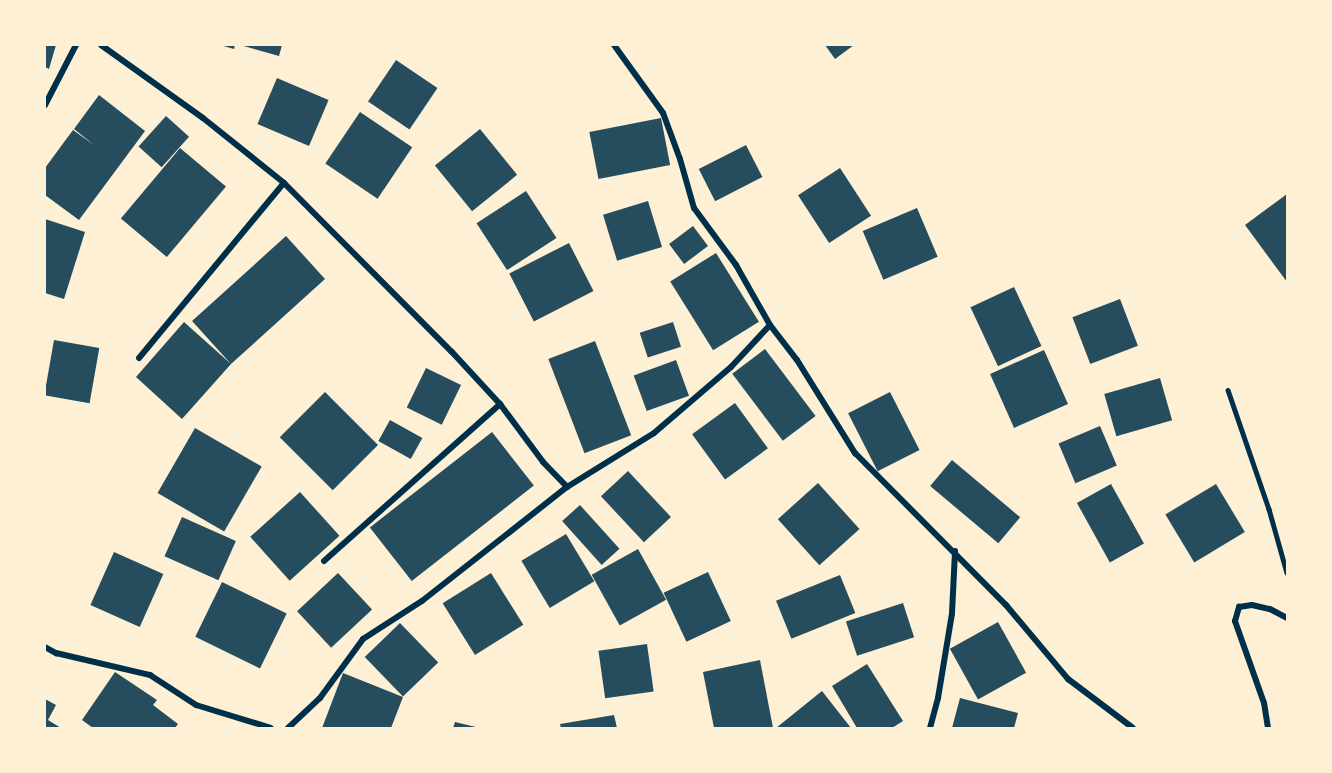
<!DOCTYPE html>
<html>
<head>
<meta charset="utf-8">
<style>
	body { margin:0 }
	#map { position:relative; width:1332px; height:773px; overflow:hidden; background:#fdf0d5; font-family:Bitter,serif }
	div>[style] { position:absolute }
	.building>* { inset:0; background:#264d5e; transform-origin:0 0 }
	.service>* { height:4.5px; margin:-2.25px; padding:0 2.25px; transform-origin:2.25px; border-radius:2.25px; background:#003049 }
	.minor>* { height:6px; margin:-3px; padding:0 3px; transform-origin:3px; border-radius:3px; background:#003049 }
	span { translate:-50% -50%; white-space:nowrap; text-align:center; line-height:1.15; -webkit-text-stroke:4.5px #fdf0d5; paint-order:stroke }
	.frame { position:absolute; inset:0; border:46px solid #fdf0d5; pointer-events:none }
</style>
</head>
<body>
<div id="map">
	<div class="building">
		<i style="clip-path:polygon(45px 45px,56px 45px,49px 69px,45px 67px)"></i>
		<i style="clip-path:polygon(220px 45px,235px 45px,234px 49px)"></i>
		<i style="clip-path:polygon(240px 45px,282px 45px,279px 56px)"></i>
		<i style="clip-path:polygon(825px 45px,854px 45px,835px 59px)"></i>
		<i style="left:396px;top:60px;width:50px;height:50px;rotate:34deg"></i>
		<i style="left:277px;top:78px;width:56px;height:50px;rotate:23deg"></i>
		<i style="clip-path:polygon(99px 95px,145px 131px,79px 220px,45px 195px,45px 168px,73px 130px,94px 145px,74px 129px)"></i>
		<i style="left:360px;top:112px;width:63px;height:62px;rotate:34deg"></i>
		<i style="left:166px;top:116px;width:31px;height:41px;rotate:42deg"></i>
		<i style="left:661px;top:118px;width:48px;height:73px;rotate:79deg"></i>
		<i style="left:480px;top:129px;width:59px;height:58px;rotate:51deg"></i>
		<i style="left:746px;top:145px;width:36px;height:53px;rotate:63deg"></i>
		<i style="left:180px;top:148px;width:60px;height:92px;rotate:40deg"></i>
		<i style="left:840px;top:168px;width:57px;height:50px;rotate:57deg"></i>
		<i style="left:526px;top:191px;width:56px;height:59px;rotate:57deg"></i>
		<i style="clip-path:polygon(1287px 194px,1287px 282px,1245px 225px)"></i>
		<i style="left:648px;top:201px;width:48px;height:47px;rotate:73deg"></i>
		<i style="left:917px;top:208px;width:53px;height:59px;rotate:67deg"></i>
		<i style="clip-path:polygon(45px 219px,85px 232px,64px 299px,45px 293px)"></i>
		<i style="left:693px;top:226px;width:25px;height:30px;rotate:53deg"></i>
		<i style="clip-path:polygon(286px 236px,325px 279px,231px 364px,182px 419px,136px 377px,184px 322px,231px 364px,192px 321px)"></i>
		<i style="left:569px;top:243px;width:54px;height:67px;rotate:63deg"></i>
		<i style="left:716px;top:253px;width:81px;height:54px;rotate:58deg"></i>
		<i style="left:1014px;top:287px;width:65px;height:48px;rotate:65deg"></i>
		<i style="left:1120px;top:299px;width:50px;height:51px;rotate:69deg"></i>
		<i style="left:673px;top:322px;width:26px;height:35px;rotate:72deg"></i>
		<i style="left:54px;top:340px;width:46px;height:56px;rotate:10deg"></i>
		<i style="left:595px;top:341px;width:101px;height:50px;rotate:69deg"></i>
		<i style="left:765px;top:349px;width:84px;height:41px;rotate:53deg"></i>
		<i style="left:1044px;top:350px;width:59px;height:59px;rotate:66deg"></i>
		<i style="left:676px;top:360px;width:38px;height:45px;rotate:70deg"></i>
		<i style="left:426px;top:368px;width:39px;height:44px;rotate:26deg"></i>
		<i style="left:1160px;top:378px;width:44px;height:58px;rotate:74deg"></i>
		<i style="left:325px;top:392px;width:75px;height:64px;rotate:45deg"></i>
		<i style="left:890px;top:392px;width:65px;height:47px;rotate:63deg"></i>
		<i style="left:735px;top:403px;width:56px;height:53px;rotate:54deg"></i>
		<i style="left:390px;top:420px;width:37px;height:24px;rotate:29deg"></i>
		<i style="left:1100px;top:426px;width:43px;height:45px;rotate:67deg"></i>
		<i style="left:195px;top:428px;width:77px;height:75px;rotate:30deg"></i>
		<i style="left:492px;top:432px;width:68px;height:155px;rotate:52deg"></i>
		<i style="left:952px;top:460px;width:89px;height:34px;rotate:40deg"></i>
		<i style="left:628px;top:471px;width:63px;height:37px;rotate:47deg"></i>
		<i style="left:818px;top:483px;width:62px;height:54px;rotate:48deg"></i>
		<i style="left:1111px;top:484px;width:68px;height:39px;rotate:61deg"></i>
		<i style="left:1216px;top:484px;width:56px;height:59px;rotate:59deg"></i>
		<i style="left:300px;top:492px;width:59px;height:67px;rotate:48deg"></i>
		<i style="left:580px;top:505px;width:59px;height:24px;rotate:48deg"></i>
		<i style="left:182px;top:517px;width:59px;height:43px;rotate:24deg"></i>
		<i style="left:566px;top:534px;width:55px;height:52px;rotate:59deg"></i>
		<i style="left:638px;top:549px;width:58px;height:53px;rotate:61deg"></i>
		<i style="left:114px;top:552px;width:54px;height:58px;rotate:24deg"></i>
		<i style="left:708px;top:572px;width:54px;height:49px;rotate:65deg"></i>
		<i style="left:338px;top:573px;width:50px;height:56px;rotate:47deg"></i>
		<i style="left:491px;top:573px;width:61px;height:57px;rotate:58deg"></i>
		<i style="left:840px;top:575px;width:41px;height:69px;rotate:68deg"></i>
		<i style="left:222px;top:582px;width:72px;height:61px;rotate:26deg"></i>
		<i style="left:903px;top:603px;width:36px;height:60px;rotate:72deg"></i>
		<i style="left:998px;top:622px;width:58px;height:55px;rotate:61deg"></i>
		<i style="left:400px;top:623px;width:55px;height:49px;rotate:46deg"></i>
		<i style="left:647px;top:644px;width:48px;height:49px;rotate:82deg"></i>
		<i style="clip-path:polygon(760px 660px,773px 728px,714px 728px,703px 672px)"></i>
		<i style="clip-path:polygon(867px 664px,903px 721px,892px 728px,857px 728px,832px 686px)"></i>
		<i style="clip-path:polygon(115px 672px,157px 700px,153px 705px,178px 724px,175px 728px,93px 728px,82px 720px)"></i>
		<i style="clip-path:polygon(343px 673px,403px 697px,391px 728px,322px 728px)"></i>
		<i style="clip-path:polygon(822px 691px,851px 728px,776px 728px)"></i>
		<i style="clip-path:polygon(960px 698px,1018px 713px,1014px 728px,952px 728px)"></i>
		<i style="clip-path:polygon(45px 699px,56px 705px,48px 720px,61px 728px,45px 728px)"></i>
		<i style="clip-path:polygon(614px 715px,617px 728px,561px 728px,560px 724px)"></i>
		<i style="clip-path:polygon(455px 722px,476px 727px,476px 728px,453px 728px)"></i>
	</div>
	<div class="service">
		<i style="left:1228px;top:390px;width:126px;rotate:71deg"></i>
		<i style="left:1269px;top:509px;width:66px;rotate:74.3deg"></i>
	</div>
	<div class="minor">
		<i style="left:101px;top:45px;width:125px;rotate:35.6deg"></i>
		<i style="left:203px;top:118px;width:104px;rotate:38.7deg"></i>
		<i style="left:284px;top:183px;width:238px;rotate:45.2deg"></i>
		<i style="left:452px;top:352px;width:71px;rotate:47.3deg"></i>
		<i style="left:500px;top:404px;width:72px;rotate:53.4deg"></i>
		<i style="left:543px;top:462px;width:35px;rotate:46deg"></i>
		<i style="left:614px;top:45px;width:84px;rotate:54.2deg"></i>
		<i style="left:663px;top:113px;width:49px;rotate:69.7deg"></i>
		<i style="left:680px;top:159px;width:51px;rotate:74.1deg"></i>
		<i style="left:694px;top:208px;width:71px;rotate:53.6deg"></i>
		<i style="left:736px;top:265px;width:69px;rotate:60.5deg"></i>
		<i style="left:770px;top:325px;width:44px;rotate:52.4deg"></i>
		<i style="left:797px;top:360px;width:110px;rotate:58.1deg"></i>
		<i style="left:855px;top:453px;width:214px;rotate:45.2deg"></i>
		<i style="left:1006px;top:605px;width:97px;rotate:50deg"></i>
		<i style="left:1068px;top:679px;width:81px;rotate:37deg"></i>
		<i style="left:45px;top:105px;width:68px;rotate:-62.7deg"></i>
		<i style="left:139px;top:358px;width:227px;rotate:-50.4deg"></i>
		<i style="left:324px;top:561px;width:236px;rotate:-41.7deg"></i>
		<i style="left:45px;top:647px;width:13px;rotate:29deg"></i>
		<i style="left:56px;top:653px;width:97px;rotate:13.2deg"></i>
		<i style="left:150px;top:675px;width:55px;rotate:33.1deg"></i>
		<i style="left:196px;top:705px;width:78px;rotate:17deg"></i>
		<i style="left:288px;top:728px;width:44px;rotate:-43.2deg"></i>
		<i style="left:320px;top:698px;width:73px;rotate:-53.9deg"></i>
		<i style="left:363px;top:639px;width:70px;rotate:-32.8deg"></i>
		<i style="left:422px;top:601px;width:184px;rotate:-38.2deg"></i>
		<i style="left:567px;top:487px;width:102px;rotate:-31.8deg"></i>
		<i style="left:654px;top:433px;width:101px;rotate:-40.6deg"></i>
		<i style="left:731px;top:367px;width:57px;rotate:-47.1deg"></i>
		<i style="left:930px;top:728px;width:31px;rotate:-75deg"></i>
		<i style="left:938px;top:698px;width:86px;rotate:-80.6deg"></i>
		<i style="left:952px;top:613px;width:62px;rotate:-87.2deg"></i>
		<i style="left:1268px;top:728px;width:25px;rotate:-99deg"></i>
		<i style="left:1264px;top:703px;width:87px;rotate:-109.5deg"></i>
		<i style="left:1235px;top:621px;width:15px;rotate:-74deg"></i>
		<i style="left:1239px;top:607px;width:13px;rotate:-9deg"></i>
		<i style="left:1252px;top:605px;width:18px;rotate:13deg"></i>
		<i style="left:1270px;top:609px;width:19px;rotate:28deg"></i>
	</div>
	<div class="frame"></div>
</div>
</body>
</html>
